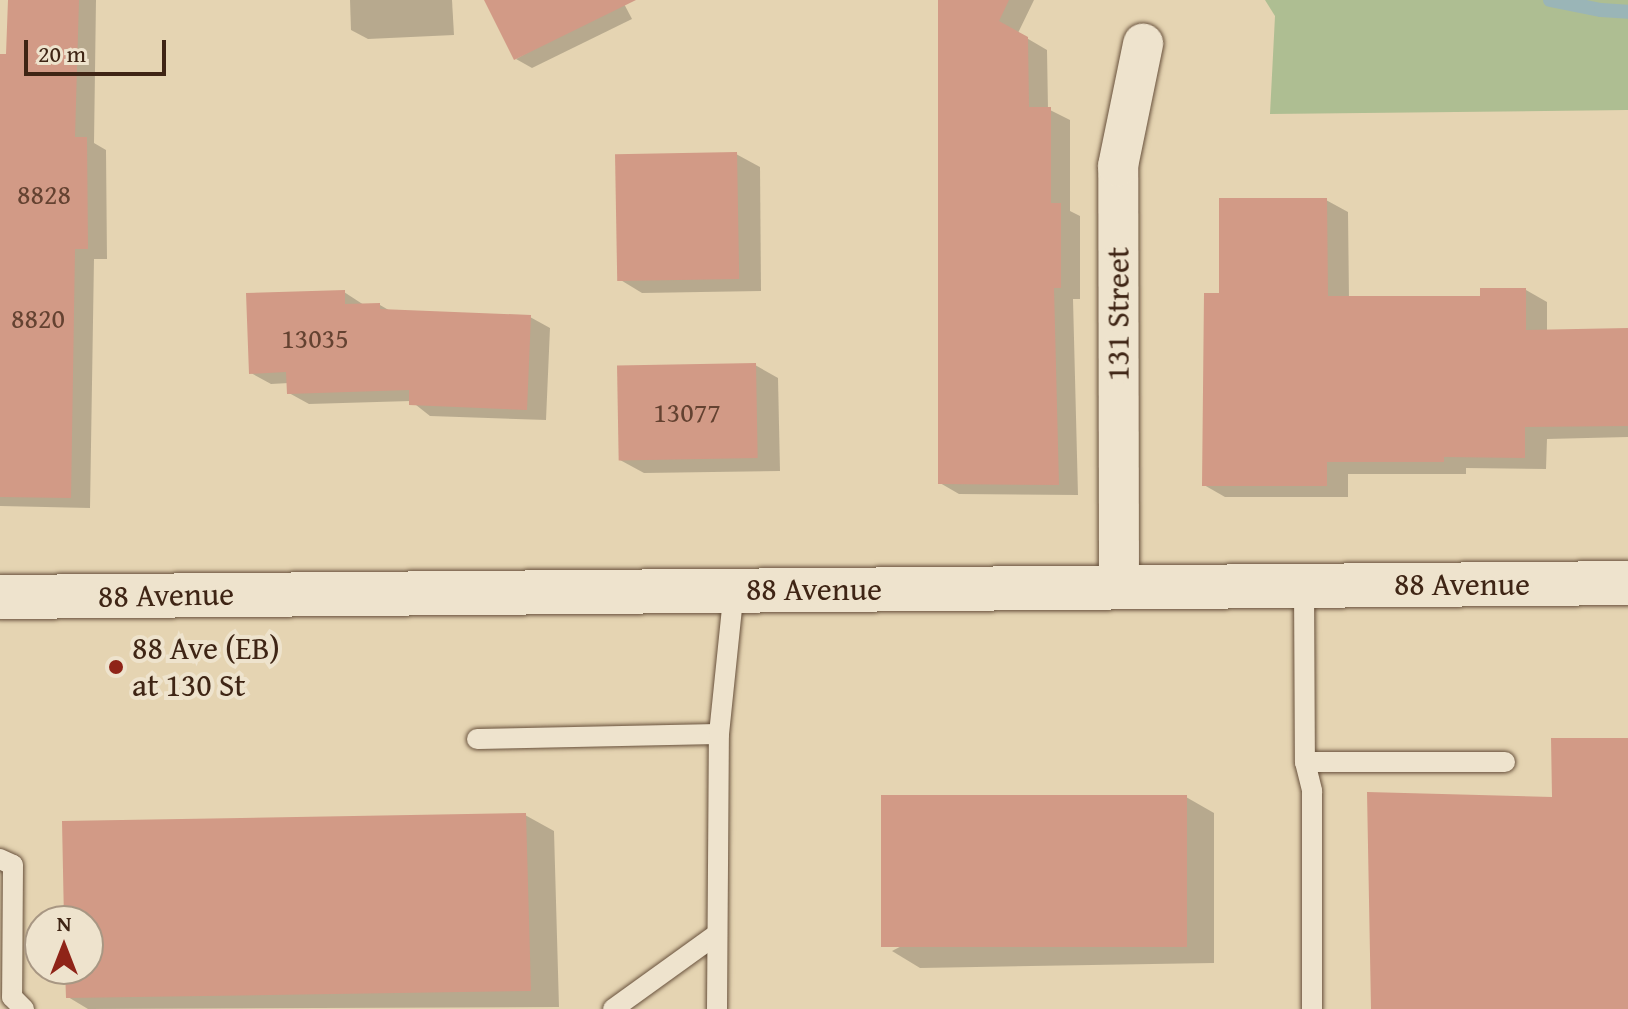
<!DOCTYPE html>
<html>
<head>
<meta charset="utf-8">
<style>
	body { margin:0 }
	#map { position:relative; width:1628px; height:1009px; overflow:hidden; background:#e5d4b2; font-family:"Gentium Book Plus",serif }
	div>[style] { position:absolute }
	.green>* { inset:0; background:#aebe92 }
	.shadow>* { inset:0; background:#0003 }
	.stream>* { height:14px; margin:-7px; padding:0 7px; transform-origin:7px; border-radius:7px; background:#9ab5b7 }
	.building>* { inset:0; background:#d29a86; transform-origin:0 0 }
	.roads { filter:drop-shadow(0 0 2px #68513c) drop-shadow(0 0 2px #68513c) }
	.service>* { height:20px; margin:-10px; padding:0 10px; transform-origin:10px; border-radius:10px; background:#eee3cd }
	.minor>* { height:40px; margin:-20px; padding:0 20px; transform-origin:20px; border-radius:20px; background:#eee3cd }
	.secondary>* { height:44px; margin:-22px; padding:0 22px; transform-origin:22px; border-radius:22px; background:#eee3cd }
	.dots>* { width:22px; height:22px; translate:-50% -50%; box-sizing:border-box; border:4px solid #eee3cd; border-radius:50% }
	span { translate:-50% -50%; white-space:nowrap; text-align:center; line-height:1.15; -webkit-text-stroke:8px #eee3cd; paint-order:stroke }
	.number-label { font-size:28px; color:#644231 }
	.number-label span { -webkit-text-stroke-width:0 }
	.street-label { font-size:32px; color:#3f2515 }
	.poi-label { font-size:32px; color:#3f2515 }
	.left { translate:0 -50%; text-align:left }
	.north { position:absolute; left:24px; top:905px; width:80px; height:80px; box-sizing:border-box; background:#eee3cd; border:2px solid #a89783; border-radius:50%; rotate:0deg; font-size:22px; font-weight:700; line-height:32px; text-align:center; color:#3f2515 }
	.north::after { content:''; display:block; margin:auto; width:28px; height:36px; background:#8f2418; clip-path:polygon(50% 0,100% 100%,50% 72%,0 100%) }
	.scale { position:absolute; left:24px; top:40px; width:142px; height:36px; box-sizing:border-box; border:4px solid #3f2515; border-top:0; padding-left:10px; font-size:24px; line-height:28px; white-space:nowrap; color:#3f2515; -webkit-text-stroke:6px #eee3cd; paint-order:stroke }
</style>
</head>
<body>
<div id="map">
	<div class="green">
		<i style="clip-path:polygon(1265px 0,1628px 0,1628px 110px,1270px 114px,1275px 16px)"></i>
	</div>
	<div class="shadow">
		<i style="clip-path:polygon(10px 0,96px 0,94px 143px,106px 150px,107px 259px,94px 259px,90px 508px,0 506px,0 56px,8px 56px)"></i>
		<i style="clip-path:polygon(350px 0,452px 0,454px 35px,368px 39px,351px 30px)"></i>
		<i style="clip-path:polygon(622px 0,632px 19px,532px 68px,516px 59px)"></i>
		<i style="clip-path:polygon(942px 0,1034px 0,1018px 33px,1047px 50px,1048px 109px,1070px 120px,1070px 211px,1080px 216px,1080px 299px,1073px 299px,1078px 495px,959px 494px,940px 483px)"></i>
		<i style="clip-path:polygon(736px 154px,760px 167px,761px 291px,642px 293px,619px 279px)"></i>
		<i style="clip-path:polygon(1326px 200px,1348px 212px,1349px 298px,1482px 298px,1526px 290px,1547px 302px,1547px 331px,1628px 330px,1628px 437px,1547px 439px,1546px 469px,1466px 468px,1466px 474px,1348px 474px,1348px 497px,1225px 497px,1204px 485px,1221px 295px)"></i>
		<i style="clip-path:polygon(344px 292px,364px 305px,380px 305px,392px 312px,530px 317px,550px 328px,546px 420px,430px 416px,411px 401px,309px 404px,289px 393px,289px 383px,271px 384px,251px 373px)"></i>
		<i style="clip-path:polygon(755px 365px,778px 378px,780px 471px,644px 473px,620px 460px)"></i>
		<i style="clip-path:polygon(1186px 797px,1214px 813px,1214px 963px,920px 968px,892px 951px)"></i>
		<i style="clip-path:polygon(525px 815px,554px 831px,559px 1007px,88px 1009px,68px 997px,67px 969px,88px 969px,88px 921px,66px 921px)"></i>
	</div>
	<div class="stream">
		<i style="left:1550px;top:0;width:52px;rotate:11.1deg"></i>
		<i style="left:1601px;top:10px;width:27px;rotate:4deg"></i>
	</div>
	<div class="building">
		<i style="clip-path:polygon(8px 0,79px 0,75px 137px,87px 137px,88px 249px,75px 249px,71px 498px,0 497px,0 54px,6px 54px)"></i>
		<i style="clip-path:polygon(484px 0,636px 0,514px 60px)"></i>
		<i style="clip-path:polygon(938px 0,1009px 0,999px 21px,1028px 37px,1029px 107px,1051px 107px,1051px 203px,1061px 203px,1061px 288px,1054px 288px,1059px 485px,938px 484px)"></i>
		<i style="left:737px;top:152px;width:127px;height:122px;rotate:89deg"></i>
		<i style="clip-path:polygon(1219px 198px,1327px 198px,1328px 296px,1480px 296px,1480px 288px,1526px 288px,1526px 330px,1628px 328px,1628px 426px,1525px 427px,1525px 458px,1444px 457px,1444px 462px,1327px 462px,1327px 486px,1202px 486px,1204px 293px,1219px 293px)"></i>
		<i style="clip-path:polygon(345px 290px,345px 304px,380px 303px,380px 309px,531px 315px,527px 410px,409px 405px,409px 390px,287px 394px,286px 372px,249px 374px,246px 293px)"></i>
		<i style="left:756px;top:363px;width:95px;height:139px;rotate:89deg"></i>
		<i style="clip-path:polygon(1551px 738px,1628px 738px,1628px 1009px,1371px 1009px,1367px 792px,1552px 797px)"></i>
		<i style="left:1187px;top:795px;width:152px;height:306px;rotate:90deg"></i>
		<i style="clip-path:polygon(526px 813px,531px 991px,66px 998px,65px 969px,88px 969px,88px 921px,64px 921px,62px 821px)"></i>
	</div>
	<div class="roads">
		<div class="service">
			<i style="left:1304px;top:585px;width:177px;rotate:89.7deg"></i>
			<i style="left:1305px;top:762px;width:30px;rotate:76deg"></i>
			<i style="left:1312px;top:791px;width:218px;rotate:90deg"></i>
			<i style="left:477px;top:739px;width:242px;rotate:-1.2deg"></i>
			<i style="left:1305px;top:762px;width:200px"></i>
			<i style="left:0;top:859px;width:14px;rotate:25deg"></i>
			<i style="left:13px;top:865px;width:132px;rotate:90.4deg"></i>
			<i style="left:12px;top:997px;width:17px;rotate:45deg"></i>
			<i style="left:613px;top:1009px;width:128px;rotate:-35.8deg"></i>
			<i style="left:717px;top:1009px;width:275px;rotate:-89.6deg"></i>
			<i style="left:719px;top:734px;width:146px;rotate:-84.1deg"></i>
		</div>
		<div class="minor">
			<i style="left:1119px;top:588px;width:422px;rotate:-90.1deg"></i>
			<i style="left:1118px;top:166px;width:125px;rotate:-78.4deg"></i>
		</div>
		<div class="secondary">
			<i style="left:0;top:597px;width:1628px;rotate:-0.49deg"></i>
		</div>
	</div>
	<div class="dots">
		<i style="left:116px;top:667px;background:#8f2418"></i>
	</div>
	<div class="number-label">
		<span style="left:44px;top:194px">8828</span>
		<span style="left:38px;top:318px">8820</span>
		<span style="left:315px;top:338px">13035</span>
		<span style="left:687px;top:412px">13077</span>
	</div>
	<div class="street-label">
		<span style="left:1118px;top:314px;rotate:-90deg">131 Street</span>
		<span style="left:1462px;top:584px">88 Avenue</span>
		<span style="left:814px;top:589px">88 Avenue</span>
		<span style="left:166px;top:595px;rotate:-1deg">88 Avenue</span>
	</div>
	<div class="poi-label">
		<span class="left" style="left:132px;top:667px">88 Ave (EB)<br>at 130 St</span>
	</div>
	<div class="north">N</div>
	<div class="scale">20 m</div>
</div>
</body>
</html>
